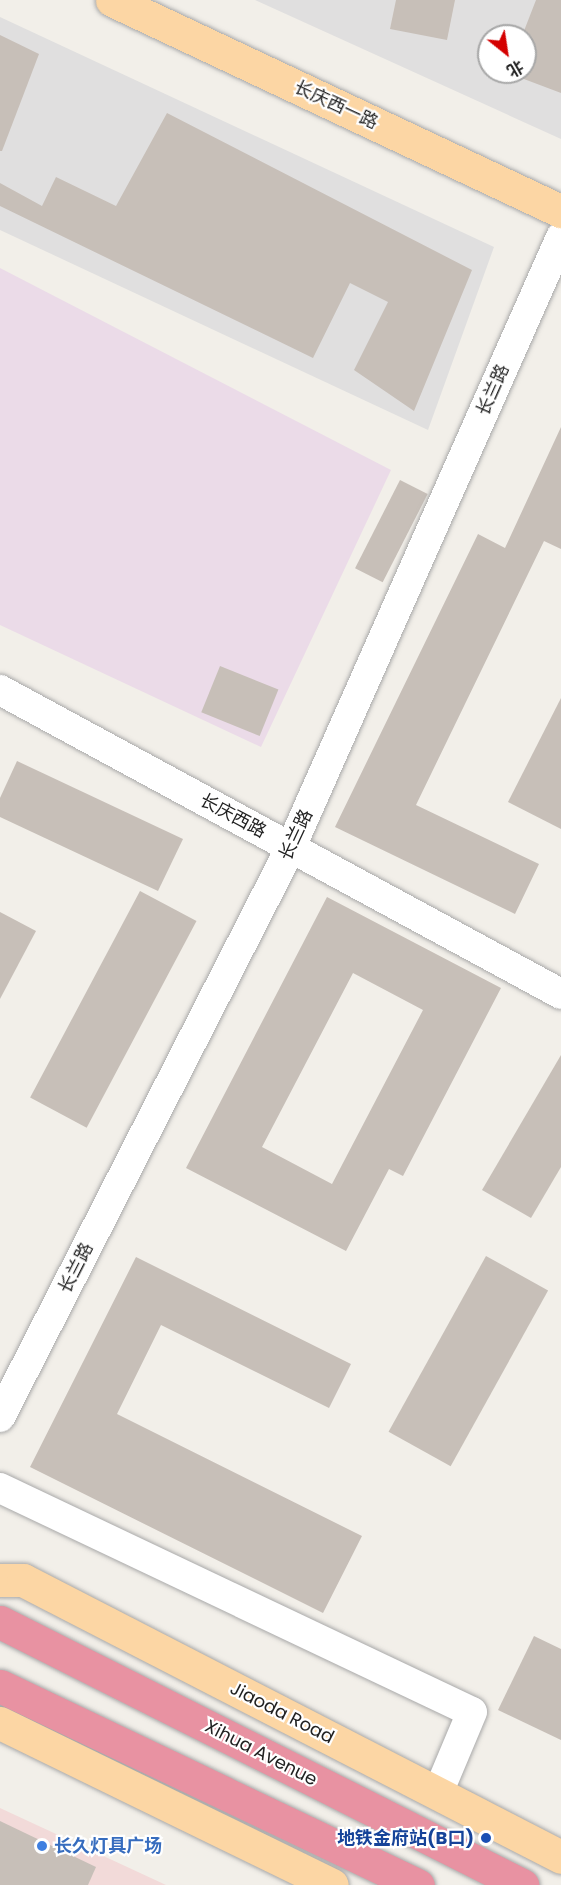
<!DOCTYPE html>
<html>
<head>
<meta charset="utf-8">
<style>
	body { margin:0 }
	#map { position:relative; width:561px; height:1885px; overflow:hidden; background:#f2efe9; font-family:Poppins,"Noto Sans SC",sans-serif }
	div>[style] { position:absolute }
	.residential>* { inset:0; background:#e0dfdf }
	.commercial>* { inset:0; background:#f2dad9 }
	.industrial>* { inset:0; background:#ebdbe8 }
	.building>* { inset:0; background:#c7bfb8; transform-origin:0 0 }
	.roads { filter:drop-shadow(0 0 2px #a9a9a9) drop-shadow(0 0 2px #a9a9a9) }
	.minor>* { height:30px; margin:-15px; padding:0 15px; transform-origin:15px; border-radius:15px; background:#fff }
	.major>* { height:33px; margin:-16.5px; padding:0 16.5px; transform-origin:16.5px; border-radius:16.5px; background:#fcd6a4 }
	.highway>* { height:33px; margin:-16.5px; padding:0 16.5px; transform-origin:16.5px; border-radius:16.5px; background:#e892a2 }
	.dots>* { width:16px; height:16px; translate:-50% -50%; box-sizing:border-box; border:3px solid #fff; border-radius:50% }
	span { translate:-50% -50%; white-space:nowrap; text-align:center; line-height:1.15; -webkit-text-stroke:4.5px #fff; paint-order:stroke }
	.street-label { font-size:18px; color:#222 }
	.transit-label { font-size:18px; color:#164399; font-weight:700 }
	.right { translate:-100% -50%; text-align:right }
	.shop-label { font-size:18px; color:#366cbe; font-weight:700 }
	.left { translate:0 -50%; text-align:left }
	.north { position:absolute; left:477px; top:24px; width:60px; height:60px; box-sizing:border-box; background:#fff; border:2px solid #a7a7a7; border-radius:50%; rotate:150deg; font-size:16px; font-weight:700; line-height:24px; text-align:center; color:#222 }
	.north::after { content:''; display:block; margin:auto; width:21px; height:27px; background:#d40000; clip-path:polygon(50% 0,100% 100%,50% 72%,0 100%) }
</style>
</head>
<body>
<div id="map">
	<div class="residential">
		<i style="clip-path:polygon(evenodd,255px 0,561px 0,561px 139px,255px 0,489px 36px,525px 36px,525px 72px,489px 72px,489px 36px)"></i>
		<i style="clip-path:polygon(0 17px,494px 247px,428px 430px,0 230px)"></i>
	</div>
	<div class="commercial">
		<i style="clip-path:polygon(0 1808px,166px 1885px,0 1885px)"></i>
	</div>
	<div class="industrial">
		<i style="clip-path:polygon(0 268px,391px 470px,261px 747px,0 625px)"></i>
	</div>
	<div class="building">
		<i style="clip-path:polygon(396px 0,455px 0,447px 40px,390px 29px)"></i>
		<i style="clip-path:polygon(536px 0,561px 0,561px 93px,508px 73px,525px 72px,522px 36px)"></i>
		<i style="clip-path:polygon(0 35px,39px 54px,2px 151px,0 151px)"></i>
		<i style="clip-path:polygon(167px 113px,472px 270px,414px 411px,354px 370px,388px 302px,350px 283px,313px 358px,0 206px,0 183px,42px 206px,56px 177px,116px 206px)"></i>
		<i style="clip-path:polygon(561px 427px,561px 549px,544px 541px,416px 805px,539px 864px,515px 914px,335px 827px,478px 534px,505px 548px)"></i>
		<i style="left:400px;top:480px;width:31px;height:99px;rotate:27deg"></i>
		<i style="left:220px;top:666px;width:63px;height:50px;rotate:22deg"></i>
		<i style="clip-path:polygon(561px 698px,561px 829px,508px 802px)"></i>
		<i style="clip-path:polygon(17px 761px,183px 839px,158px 891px,0 817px,0 798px)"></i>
		<i style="left:140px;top:891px;width:64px;height:234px;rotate:28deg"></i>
		<i style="clip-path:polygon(evenodd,327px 897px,501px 988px,403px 1176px,389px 1169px,346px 1251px,186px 1168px,327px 897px,353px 973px,423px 1010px,332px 1184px,262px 1147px,353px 973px)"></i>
		<i style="clip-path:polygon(0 912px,36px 931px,0 999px)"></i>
		<i style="clip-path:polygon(561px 1055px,561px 1167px,531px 1218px,482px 1190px)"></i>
		<i style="left:486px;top:1256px;width:71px;height:201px;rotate:29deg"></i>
		<i style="clip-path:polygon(136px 1257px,351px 1364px,329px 1408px,161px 1325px,117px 1414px,362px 1536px,323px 1613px,30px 1467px)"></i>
		<i style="clip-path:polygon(534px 1636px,561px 1649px,561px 1740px,498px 1710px)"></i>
		<i style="clip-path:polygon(0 1821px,96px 1867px,88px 1885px,0 1885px)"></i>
	</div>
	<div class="roads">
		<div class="minor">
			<i style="left:0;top:690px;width:638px;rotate:28.45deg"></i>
			<i style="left:0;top:1417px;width:640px;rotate:-62.95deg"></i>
			<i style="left:291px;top:847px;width:667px;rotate:-66.12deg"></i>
			<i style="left:0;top:1488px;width:522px;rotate:25.39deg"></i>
			<i style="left:472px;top:1712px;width:88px;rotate:112.8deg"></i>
		</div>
		<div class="major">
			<i style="left:112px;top:0;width:496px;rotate:25.2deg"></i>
			<i style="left:0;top:1580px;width:23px"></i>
			<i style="left:23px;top:1580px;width:605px;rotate:27.24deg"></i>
			<i style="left:0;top:1723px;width:369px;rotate:26deg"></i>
		</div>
		<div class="highway">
			<i style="left:0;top:1622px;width:585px;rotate:26.74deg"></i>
			<i style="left:0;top:1686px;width:463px;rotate:25.5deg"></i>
		</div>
	</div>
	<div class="dots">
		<i style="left:486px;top:1838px;background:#1a4fb4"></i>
		<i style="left:42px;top:1846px;background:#3f7fe0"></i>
	</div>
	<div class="street-label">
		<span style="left:336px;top:105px;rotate:25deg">长庆西一路</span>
		<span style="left:493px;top:390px;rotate:-66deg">长兰路</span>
		<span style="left:233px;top:816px;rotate:28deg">长庆西路</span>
		<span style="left:296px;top:835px;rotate:-65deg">长兰路</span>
		<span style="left:76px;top:1268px;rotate:-63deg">长兰路</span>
		<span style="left:282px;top:1713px;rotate:27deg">Jiaoda Road</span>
		<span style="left:261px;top:1753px;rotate:27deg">Xihua Avenue</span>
	</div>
	<div class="transit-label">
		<span class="right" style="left:474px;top:1838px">地铁金府站(B口)</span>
	</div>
	<div class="shop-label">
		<span class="left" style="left:54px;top:1846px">长久灯具广场</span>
	</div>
	<div class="north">北</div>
</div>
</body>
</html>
